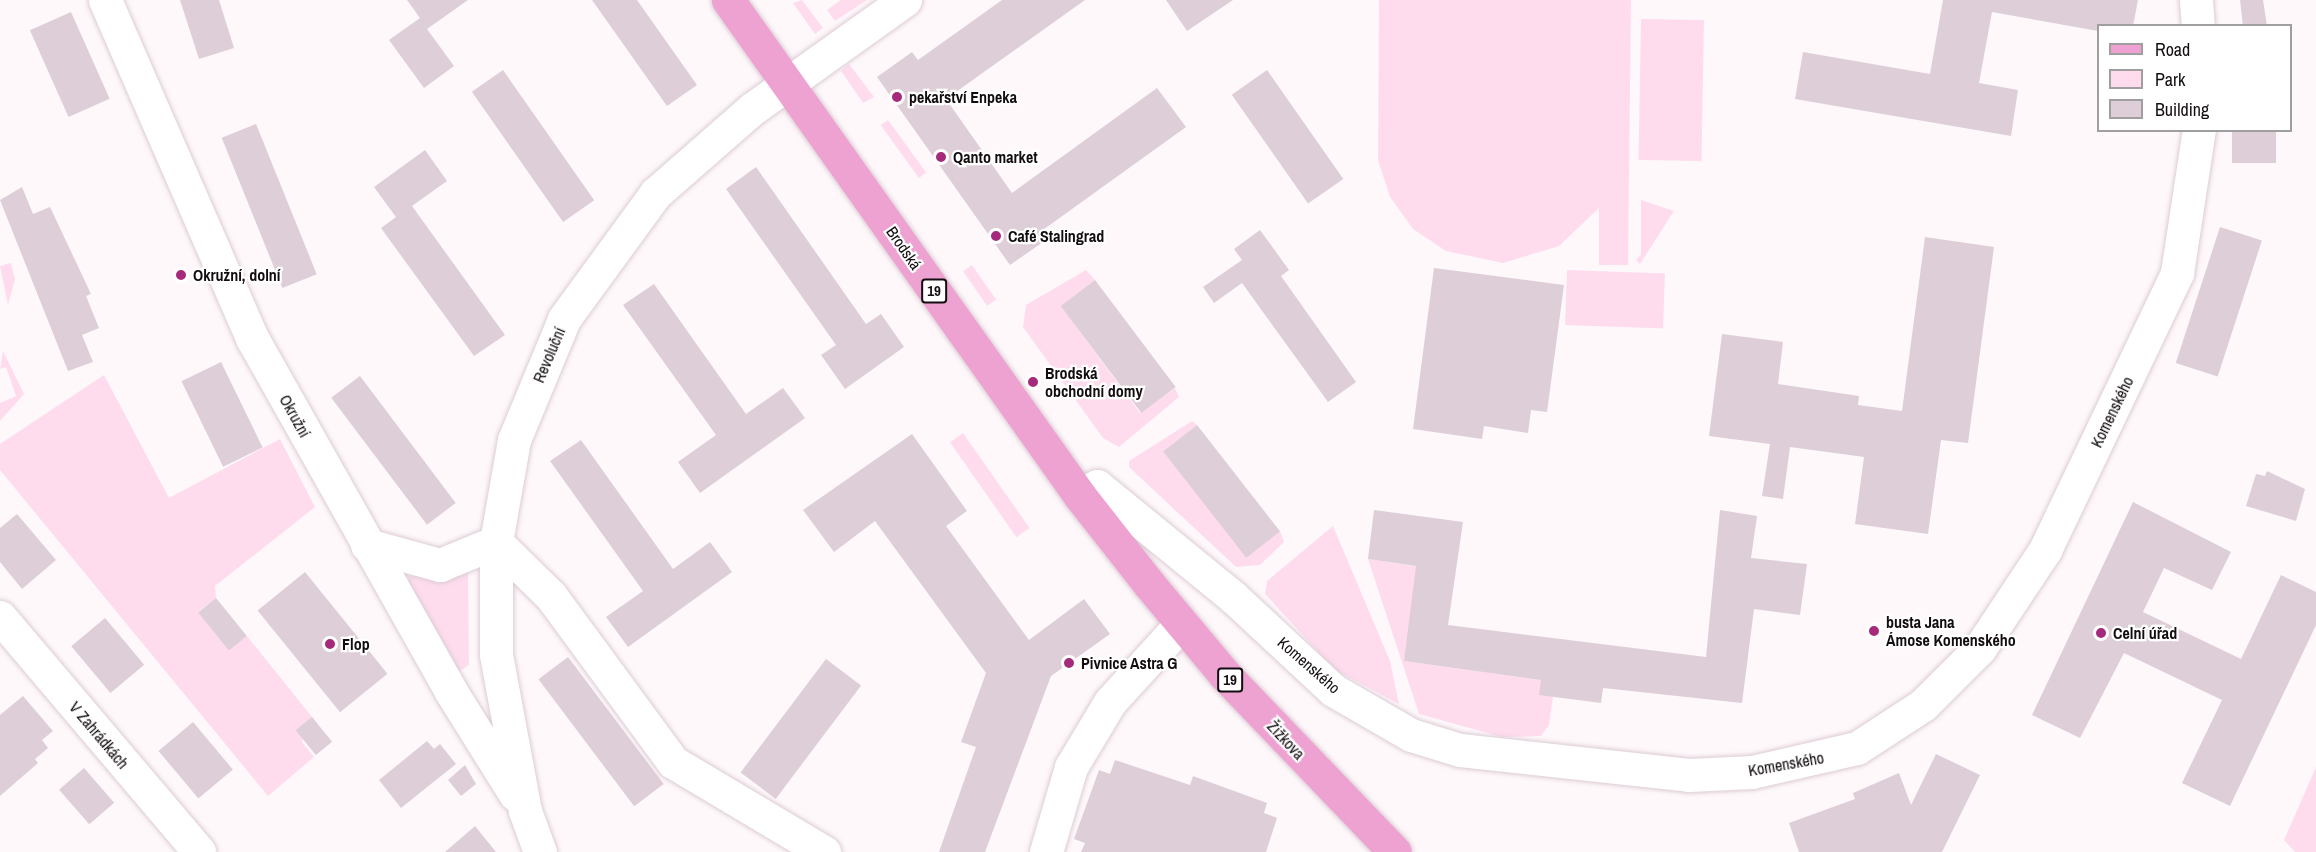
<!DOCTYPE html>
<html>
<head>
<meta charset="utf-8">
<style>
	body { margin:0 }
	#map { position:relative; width:2316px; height:852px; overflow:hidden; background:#fef8fb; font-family:"Archivo Narrow",sans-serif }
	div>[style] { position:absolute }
	.green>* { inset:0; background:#fedcee; transform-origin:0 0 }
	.building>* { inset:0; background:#deced7; transform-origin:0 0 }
	.roads { filter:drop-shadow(0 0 2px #dcccd4) drop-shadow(0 0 2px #dcccd4) }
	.minor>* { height:33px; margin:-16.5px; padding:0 16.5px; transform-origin:16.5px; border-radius:16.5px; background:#fff }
	.major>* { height:33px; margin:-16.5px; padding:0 16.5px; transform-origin:16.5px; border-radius:16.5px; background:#eea2d1 }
	.dots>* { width:16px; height:16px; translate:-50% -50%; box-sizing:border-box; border:3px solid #fff; border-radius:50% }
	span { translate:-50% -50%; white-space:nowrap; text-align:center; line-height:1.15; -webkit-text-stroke:4.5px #fff; paint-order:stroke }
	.shield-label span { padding:2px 4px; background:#fff; border:2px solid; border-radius:4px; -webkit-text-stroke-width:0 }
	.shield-label { font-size:15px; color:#130d10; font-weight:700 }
	.poi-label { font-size:16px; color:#130d10; font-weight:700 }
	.left { translate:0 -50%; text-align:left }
	.street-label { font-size:16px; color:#130d10 }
	.legend { position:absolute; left:2097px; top:24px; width:195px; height:108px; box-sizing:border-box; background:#fff; border:2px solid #a19e9f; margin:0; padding:8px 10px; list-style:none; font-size:18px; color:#130d10 }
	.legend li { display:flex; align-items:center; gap:12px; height:30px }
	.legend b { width:30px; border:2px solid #a19e9f }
</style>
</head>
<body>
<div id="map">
	<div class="green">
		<i style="clip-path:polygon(802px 0,823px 28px,815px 34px,793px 3px)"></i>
		<i style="clip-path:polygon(841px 0,867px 0,835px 21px,827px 10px)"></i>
		<i style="clip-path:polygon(1379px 0,1631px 0,1628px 265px,1599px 265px,1599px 208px,1559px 246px,1503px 263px,1446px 251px,1413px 229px,1390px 197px,1378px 160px)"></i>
		<i style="left:1641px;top:19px;width:63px;height:141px;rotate:1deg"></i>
		<i style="clip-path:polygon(849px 64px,874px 97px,863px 103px,841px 71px)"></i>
		<i style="left:888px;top:120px;width:65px;height:9px;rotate:54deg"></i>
		<i style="clip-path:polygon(1641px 200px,1674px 211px,1640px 264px,1636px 260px,1641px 255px)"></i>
		<i style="clip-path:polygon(11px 263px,15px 279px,8px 305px,0 266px)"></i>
		<i style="left:972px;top:265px;width:42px;height:11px;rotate:55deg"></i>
		<i style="clip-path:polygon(1086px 270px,1095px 280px,1061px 306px,1140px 413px,1175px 388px,1179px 397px,1119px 447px,1103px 438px,1023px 327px,1026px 305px)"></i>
		<i style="left:1567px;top:270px;width:98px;height:55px;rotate:2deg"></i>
		<i style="clip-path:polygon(3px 351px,24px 394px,0 421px,0 403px,16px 396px,6px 367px,0 369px)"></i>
		<i style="clip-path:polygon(104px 375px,169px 498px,280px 439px,315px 507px,215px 586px,216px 598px,198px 612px,229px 650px,247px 636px,312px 717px,302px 742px,314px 757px,268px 796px,0 470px,0 444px)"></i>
		<i style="clip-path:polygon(1192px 421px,1197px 425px,1164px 452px,1246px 557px,1280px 531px,1284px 542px,1260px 565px,1236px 567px,1129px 467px,1129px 461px)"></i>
		<i style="left:963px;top:433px;width:116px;height:16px;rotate:55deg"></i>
		<i style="clip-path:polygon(1333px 526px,1390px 661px,1399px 704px,1335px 670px,1265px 594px,1267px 581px)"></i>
		<i style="clip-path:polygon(1368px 559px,1421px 567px,1404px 661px,1541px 680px,1553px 697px,1549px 725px,1541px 736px,1502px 737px,1419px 714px)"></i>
		<i style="clip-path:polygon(468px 572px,469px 665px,456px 673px,404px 587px,409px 576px,451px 578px)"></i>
		<i style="clip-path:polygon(2316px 767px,2316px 852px,2295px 852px,2284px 840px)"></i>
	</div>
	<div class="building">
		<i style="clip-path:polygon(180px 0,219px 0,234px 48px,199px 59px)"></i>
		<i style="clip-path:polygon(407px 0,468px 0,427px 29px,454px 66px,424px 88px,389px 40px,420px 18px)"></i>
		<i style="clip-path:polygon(592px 0,637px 0,697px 85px,667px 106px)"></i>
		<i style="clip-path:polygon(1002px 0,1085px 0,946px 99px,1012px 193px,1157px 88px,1186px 127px,1040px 232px,1046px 240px,1010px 265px,877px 77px,912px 52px,918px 60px)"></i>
		<i style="clip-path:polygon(1166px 0,1233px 0,1187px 31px)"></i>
		<i style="clip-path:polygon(1943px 0,2138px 0,2133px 26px,2098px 26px,2098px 31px,1992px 12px,1979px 83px,2018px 90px,2011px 136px,1795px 99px,1803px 52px,1930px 74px)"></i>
		<i style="clip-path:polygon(2240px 0,2263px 0,2267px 26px,2243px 26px)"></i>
		<i style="left:71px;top:12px;width:95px;height:45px;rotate:66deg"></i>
		<i style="left:503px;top:70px;width:159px;height:38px;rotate:55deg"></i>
		<i style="left:1267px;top:70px;width:133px;height:43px;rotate:55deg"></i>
		<i style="left:256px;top:124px;width:162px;height:37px;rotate:68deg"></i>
		<i style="left:2232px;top:130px;width:44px;height:33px"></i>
		<i style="clip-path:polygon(425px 150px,447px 181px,412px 206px,505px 335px,474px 356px,381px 228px,396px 217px,374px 187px)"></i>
		<i style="clip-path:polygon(756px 167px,866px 324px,881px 314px,904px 347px,845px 389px,821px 355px,836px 345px,726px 189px)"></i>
		<i style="clip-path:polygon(22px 187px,33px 214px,50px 207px,91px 294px,86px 296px,99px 328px,82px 335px,93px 362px,68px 371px,0 200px)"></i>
		<i style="left:2220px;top:227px;width:44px;height:143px;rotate:18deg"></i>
		<i style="clip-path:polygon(1260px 230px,1289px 270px,1281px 276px,1356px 382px,1328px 402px,1242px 283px,1214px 303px,1203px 287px,1242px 260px,1234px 249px)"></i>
		<i style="clip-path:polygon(1925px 237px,1994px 247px,1968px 443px,1941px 440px,1928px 534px,1855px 524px,1864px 457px,1790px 447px,1783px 499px,1762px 496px,1770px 444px,1709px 436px,1722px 334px,1783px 342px,1778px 384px,1859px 396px,1858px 405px,1902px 411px)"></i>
		<i style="clip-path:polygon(1434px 268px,1564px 285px,1547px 412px,1531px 410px,1528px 433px,1484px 426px,1482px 439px,1413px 429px)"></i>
		<i style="left:1095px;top:280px;width:134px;height:43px;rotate:53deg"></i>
		<i style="clip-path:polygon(654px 284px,746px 414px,783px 388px,805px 418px,700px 493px,678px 462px,716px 435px,623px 305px)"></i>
		<i style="left:221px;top:362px;width:95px;height:44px;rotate:64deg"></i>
		<i style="left:360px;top:376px;width:159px;height:36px;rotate:53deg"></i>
		<i style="left:1197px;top:425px;width:135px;height:43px;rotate:52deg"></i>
		<i style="clip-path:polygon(912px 434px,967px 511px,946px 526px,1029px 640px,1084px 599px,1110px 634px,1051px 676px,985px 852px,939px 852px,976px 747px,961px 742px,986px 673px,875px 521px,834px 552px,803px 510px)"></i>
		<i style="clip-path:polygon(581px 440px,673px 569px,710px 542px,732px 572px,628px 647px,606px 617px,643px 591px,550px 461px)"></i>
		<i style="clip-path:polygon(2267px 471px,2305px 489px,2296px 521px,2246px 506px,2256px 474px,2265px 476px)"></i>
		<i style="clip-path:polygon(2133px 502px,2231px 552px,2212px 590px,2164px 568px,2143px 612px,2241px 659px,2281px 575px,2316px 592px,2316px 625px,2230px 806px,2182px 783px,2222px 700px,2124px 653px,2080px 738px,2032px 715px)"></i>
		<i style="clip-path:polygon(1374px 510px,1463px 522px,1448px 625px,1706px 657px,1720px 510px,1757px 516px,1751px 558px,1807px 564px,1800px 615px,1754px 609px,1742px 703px,1603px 688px,1601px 703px,1539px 695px,1541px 680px,1404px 661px,1416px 566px,1368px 559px)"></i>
		<i style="clip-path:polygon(17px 514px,56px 560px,22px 589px,0 562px,0 528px)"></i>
		<i style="left:305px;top:572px;width:131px;height:61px;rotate:51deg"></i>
		<i style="left:216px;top:598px;width:49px;height:23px;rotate:51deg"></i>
		<i style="left:105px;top:618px;width:61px;height:44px;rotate:50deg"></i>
		<i style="left:568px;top:657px;width:159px;height:37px;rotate:53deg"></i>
		<i style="left:826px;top:659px;width:44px;height:142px;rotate:37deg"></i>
		<i style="clip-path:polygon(23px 696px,53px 731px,42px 740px,48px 748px,35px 759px,38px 763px,0 796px,0 715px)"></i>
		<i style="left:312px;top:717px;width:32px;height:21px;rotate:51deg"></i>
		<i style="left:193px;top:722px;width:62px;height:45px;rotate:50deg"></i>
		<i style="clip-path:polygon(427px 741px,434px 749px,440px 744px,456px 764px,401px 808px,379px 780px)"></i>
		<i style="clip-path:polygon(1936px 754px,1980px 775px,1942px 852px,1799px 852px,1789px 823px,1855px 799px,1853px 793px,1899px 773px,1911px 805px)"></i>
		<i style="clip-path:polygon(1115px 760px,1190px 785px,1193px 776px,1267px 803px,1264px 813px,1277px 818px,1266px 852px,1081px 852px,1085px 843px,1074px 839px,1099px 770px,1110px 774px)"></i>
		<i style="clip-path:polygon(465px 765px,476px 784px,461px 796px,448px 780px)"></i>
		<i style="left:84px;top:768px;width:46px;height:33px;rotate:49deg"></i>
		<i style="clip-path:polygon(475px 826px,496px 852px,445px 852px)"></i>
	</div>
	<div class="roads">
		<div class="minor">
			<i style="left:105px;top:0;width:369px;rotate:66.5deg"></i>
			<i style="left:252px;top:338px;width:404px;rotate:60.6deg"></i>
			<i style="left:450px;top:690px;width:123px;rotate:58deg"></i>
			<i style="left:2196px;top:0;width:26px;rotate:86deg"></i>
			<i style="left:1080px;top:496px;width:20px;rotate:-30deg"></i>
			<i style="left:1097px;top:486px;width:176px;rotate:39.2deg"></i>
			<i style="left:1233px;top:597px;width:137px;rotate:42.9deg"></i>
			<i style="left:1333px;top:690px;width:90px;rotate:30deg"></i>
			<i style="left:1411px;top:735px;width:51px;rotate:17deg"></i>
			<i style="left:1460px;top:750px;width:230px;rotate:6.2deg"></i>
			<i style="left:1689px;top:775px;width:63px;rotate:-2.7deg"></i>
			<i style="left:1752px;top:772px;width:108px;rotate:-12.9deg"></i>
			<i style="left:1857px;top:748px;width:79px;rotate:-33.1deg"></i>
			<i style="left:1923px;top:705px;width:81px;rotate:-45deg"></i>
			<i style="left:1980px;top:648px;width:118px;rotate:-56.4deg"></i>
			<i style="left:2045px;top:550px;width:307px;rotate:-64.5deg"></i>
			<i style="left:2177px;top:273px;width:145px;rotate:-81.3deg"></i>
			<i style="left:496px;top:542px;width:77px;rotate:44.5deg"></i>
			<i style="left:551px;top:596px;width:206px;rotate:53.7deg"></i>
			<i style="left:673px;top:762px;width:176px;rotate:30.8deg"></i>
			<i style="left:367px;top:545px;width:76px;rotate:15.3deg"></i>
			<i style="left:440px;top:565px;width:61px;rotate:-22.3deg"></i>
			<i style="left:0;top:617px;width:308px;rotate:49.7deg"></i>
			<i style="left:540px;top:852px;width:44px;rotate:-110.1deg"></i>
			<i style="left:525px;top:811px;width:160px;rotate:-100.5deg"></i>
			<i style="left:496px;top:654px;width:112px;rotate:-90deg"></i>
			<i style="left:496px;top:542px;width:104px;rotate:-80deg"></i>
			<i style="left:514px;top:440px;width:131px;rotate:-67.5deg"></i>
			<i style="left:564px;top:319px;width:156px;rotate:-53.9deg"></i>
			<i style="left:656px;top:193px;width:128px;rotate:-41.2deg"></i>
			<i style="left:752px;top:109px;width:188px;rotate:-35.5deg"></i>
			<i style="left:1046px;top:852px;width:89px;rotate:-73.6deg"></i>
			<i style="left:1071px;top:767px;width:76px;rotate:-59deg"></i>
			<i style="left:1110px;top:702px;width:105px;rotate:-47.7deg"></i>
		</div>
		<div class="major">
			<i style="left:728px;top:0;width:608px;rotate:54.64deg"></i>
			<i style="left:1080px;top:496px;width:112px;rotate:51.9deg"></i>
			<i style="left:1149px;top:584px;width:119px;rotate:50.1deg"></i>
			<i style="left:1225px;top:675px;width:245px;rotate:46.2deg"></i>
		</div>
	</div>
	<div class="dots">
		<i style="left:897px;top:97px;background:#a62a7c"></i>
		<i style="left:941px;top:157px;background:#a62a7c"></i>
		<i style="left:996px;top:236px;background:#a62a7c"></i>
		<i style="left:181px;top:275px;background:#a62a7c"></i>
		<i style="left:1033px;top:382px;background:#a62a7c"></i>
		<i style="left:1874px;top:631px;background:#a62a7c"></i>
		<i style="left:2101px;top:633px;background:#a62a7c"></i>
		<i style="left:330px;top:644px;background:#a62a7c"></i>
		<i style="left:1069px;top:663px;background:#a62a7c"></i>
	</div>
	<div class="shield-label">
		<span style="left:934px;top:291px">19</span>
		<span style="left:1230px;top:680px">19</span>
	</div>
	<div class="poi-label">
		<span class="left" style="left:909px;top:97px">pekařství Enpeka</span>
		<span class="left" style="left:953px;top:157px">Qanto market</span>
		<span class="left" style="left:1008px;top:236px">Café Stalingrad</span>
		<span class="left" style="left:193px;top:275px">Okružní, dolní</span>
		<span class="left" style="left:1045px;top:382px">Brodská<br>obchodní domy</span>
		<span class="left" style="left:1886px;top:631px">busta Jana<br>Ámose Komenského</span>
		<span class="left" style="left:2113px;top:633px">Celní úřad</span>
		<span class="left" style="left:342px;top:644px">Flop</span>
		<span class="left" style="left:1081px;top:663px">Pivnice Astra G</span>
	</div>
	<div class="street-label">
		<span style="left:904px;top:248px;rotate:55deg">Brodská</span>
		<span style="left:549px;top:355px;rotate:-67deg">Revoluční</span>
		<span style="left:2112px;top:412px;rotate:-64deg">Komenského</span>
		<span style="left:295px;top:416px;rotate:61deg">Okružní</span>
		<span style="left:1309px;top:665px;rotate:41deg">Komenského</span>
		<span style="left:99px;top:735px;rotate:50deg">V Zahrádkách</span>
		<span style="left:1286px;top:740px;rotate:47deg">Žižkova</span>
		<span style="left:1786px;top:764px;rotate:-10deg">Komenského</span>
	</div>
	<ul class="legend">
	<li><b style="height:8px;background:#eea2d1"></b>Road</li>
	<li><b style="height:16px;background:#fedcee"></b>Park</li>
	<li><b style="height:16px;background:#deced7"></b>Building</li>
	</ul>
</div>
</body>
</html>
